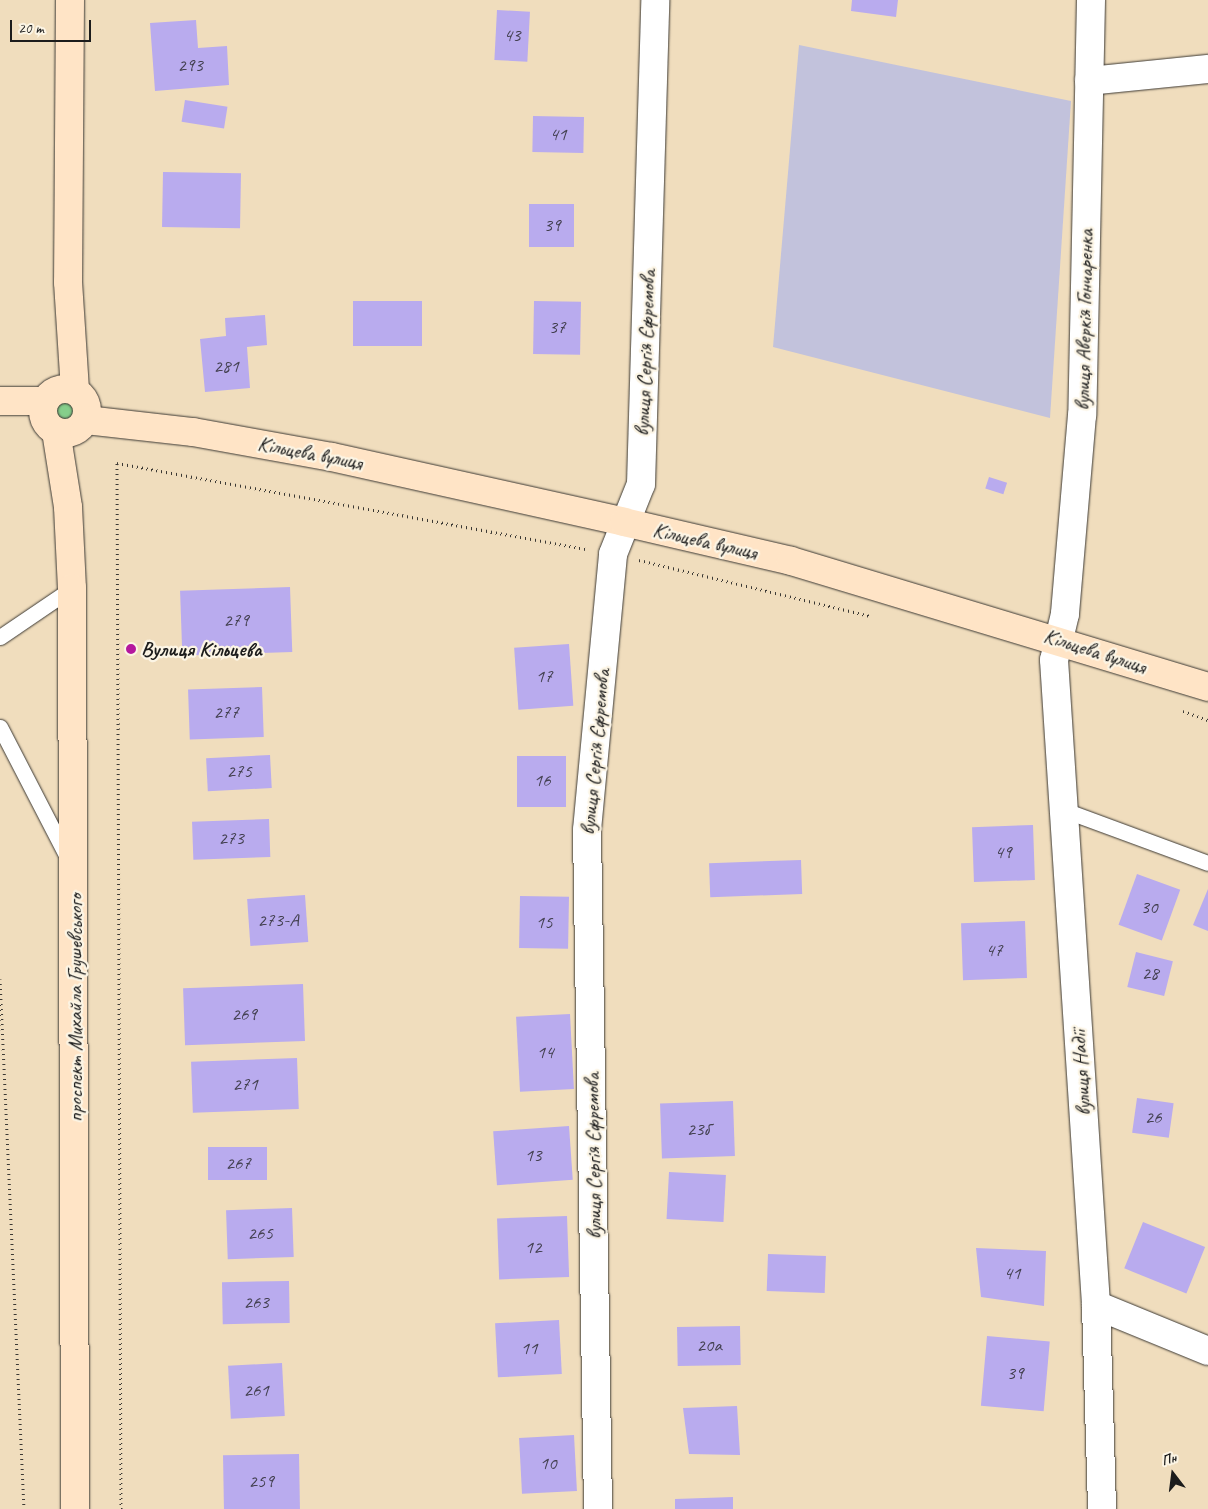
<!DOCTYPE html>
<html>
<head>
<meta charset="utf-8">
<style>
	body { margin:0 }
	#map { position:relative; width:1208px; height:1509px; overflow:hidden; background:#f0ddbd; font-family:Caveat,sans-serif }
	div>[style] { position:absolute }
	.industrial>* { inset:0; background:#c2c2dc }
	.green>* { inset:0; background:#86cf8b }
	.round { border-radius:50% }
	.building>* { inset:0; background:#b9abee; transform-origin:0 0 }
	.path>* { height:3px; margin-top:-1.5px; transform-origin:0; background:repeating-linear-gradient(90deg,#3c3934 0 1px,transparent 0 5px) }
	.roads { filter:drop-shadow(0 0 1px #3c3934) drop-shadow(0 0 1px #3c3934) }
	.lane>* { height:15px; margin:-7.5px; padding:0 7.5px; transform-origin:7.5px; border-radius:7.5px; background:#fff }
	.street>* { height:28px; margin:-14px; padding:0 14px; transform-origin:14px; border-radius:14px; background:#fff }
	.secondary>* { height:28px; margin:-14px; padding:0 14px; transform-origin:14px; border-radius:14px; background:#ffe4c6 }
	.secondary>.ring { margin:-14px; padding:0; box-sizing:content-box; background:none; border:28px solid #ffe4c6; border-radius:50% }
	.dots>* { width:14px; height:14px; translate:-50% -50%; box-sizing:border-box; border:2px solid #fcf5e5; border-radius:50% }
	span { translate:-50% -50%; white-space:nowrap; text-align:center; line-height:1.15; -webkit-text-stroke:4.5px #fcf5e5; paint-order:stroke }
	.number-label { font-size:19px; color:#434050 }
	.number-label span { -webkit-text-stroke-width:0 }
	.street-label { font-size:21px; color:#1c1c1c }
	.poi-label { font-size:21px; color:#1c1c1c; font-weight:700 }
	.left { translate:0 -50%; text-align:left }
	.north { position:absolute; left:1148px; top:1449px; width:50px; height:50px; -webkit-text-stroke:4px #fcf5e5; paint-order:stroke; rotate:345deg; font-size:14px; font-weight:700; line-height:20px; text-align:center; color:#1c1c1c }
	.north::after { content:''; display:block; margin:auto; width:18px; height:22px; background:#1c1c1c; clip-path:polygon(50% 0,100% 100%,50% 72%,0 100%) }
	.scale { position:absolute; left:10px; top:20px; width:81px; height:22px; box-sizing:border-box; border:2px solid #1c1c1c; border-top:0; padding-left:6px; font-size:15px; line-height:18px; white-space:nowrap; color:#1c1c1c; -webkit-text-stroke:4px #fcf5e5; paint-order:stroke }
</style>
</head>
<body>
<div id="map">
	<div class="industrial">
		<i style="clip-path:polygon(799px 45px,1071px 101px,1050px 418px,773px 347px)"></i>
	</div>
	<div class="green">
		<i class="round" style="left:49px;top:394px;width:34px;height:34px"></i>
	</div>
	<div class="building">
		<i style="clip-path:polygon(852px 0,898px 0,896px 17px,851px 11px)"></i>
		<i style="left:497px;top:10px;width:33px;height:50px;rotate:3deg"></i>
		<i style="clip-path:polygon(196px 20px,198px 48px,227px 46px,229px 85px,155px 91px,150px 23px)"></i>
		<i style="left:185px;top:100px;width:43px;height:22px;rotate:9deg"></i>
		<i style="left:533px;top:116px;width:51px;height:36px;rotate:1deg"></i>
		<i style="left:163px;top:172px;width:78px;height:55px;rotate:1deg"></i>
		<i style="left:574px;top:204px;width:43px;height:45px;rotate:90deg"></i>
		<i style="left:422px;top:301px;width:45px;height:69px;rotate:90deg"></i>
		<i style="left:534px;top:301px;width:47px;height:53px;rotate:1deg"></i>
		<i style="clip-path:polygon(265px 315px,267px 345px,247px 347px,250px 388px,205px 392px,200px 339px,226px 336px,225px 318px)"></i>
		<i style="left:989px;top:477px;width:19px;height:12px;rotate:18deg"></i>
		<i style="left:290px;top:587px;width:65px;height:110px;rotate:88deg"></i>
		<i style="left:569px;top:644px;width:62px;height:55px;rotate:86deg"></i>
		<i style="left:262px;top:687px;width:50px;height:74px;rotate:88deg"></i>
		<i style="left:270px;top:755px;width:33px;height:64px;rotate:87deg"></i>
		<i style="left:517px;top:756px;width:49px;height:51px"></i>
		<i style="left:269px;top:819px;width:38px;height:77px;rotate:88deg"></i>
		<i style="left:1033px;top:825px;width:55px;height:61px;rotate:88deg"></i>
		<i style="left:801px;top:860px;width:34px;height:92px;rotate:88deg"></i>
		<i style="left:1137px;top:874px;width:46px;height:54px;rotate:20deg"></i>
		<i style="clip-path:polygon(1208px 889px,1208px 931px,1193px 925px)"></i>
		<i style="left:305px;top:895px;width:47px;height:58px;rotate:86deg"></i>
		<i style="left:520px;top:896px;width:49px;height:52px;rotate:1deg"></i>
		<i style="left:1025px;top:921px;width:57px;height:64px;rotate:88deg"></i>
		<i style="left:1136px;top:952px;width:38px;height:36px;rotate:14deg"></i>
		<i style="left:303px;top:984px;width:57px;height:120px;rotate:88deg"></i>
		<i style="left:570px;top:1014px;width:75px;height:54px;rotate:87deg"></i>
		<i style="left:297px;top:1058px;width:51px;height:106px;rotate:88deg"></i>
		<i style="left:1137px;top:1098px;width:37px;height:35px;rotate:8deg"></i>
		<i style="left:733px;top:1101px;width:55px;height:73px;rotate:88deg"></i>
		<i style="left:569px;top:1126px;width:54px;height:76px;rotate:86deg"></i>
		<i style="left:267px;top:1147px;width:33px;height:59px;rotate:90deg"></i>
		<i style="left:669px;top:1172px;width:57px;height:47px;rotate:3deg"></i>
		<i style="left:292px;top:1208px;width:49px;height:66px;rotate:88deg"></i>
		<i style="left:567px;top:1216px;width:61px;height:70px;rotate:88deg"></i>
		<i style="left:1143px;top:1222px;width:67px;height:50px;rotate:22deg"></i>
		<i style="clip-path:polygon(976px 1248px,1046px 1251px,1044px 1306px,981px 1297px)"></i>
		<i style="left:768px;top:1254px;width:58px;height:37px;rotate:2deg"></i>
		<i style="left:289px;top:1281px;width:42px;height:67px;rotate:89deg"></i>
		<i style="left:559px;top:1320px;width:54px;height:64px;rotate:87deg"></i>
		<i style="left:740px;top:1326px;width:39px;height:63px;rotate:89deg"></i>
		<i style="left:987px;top:1336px;width:63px;height:70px;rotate:5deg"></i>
		<i style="left:282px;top:1363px;width:53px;height:54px;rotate:87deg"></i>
		<i style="clip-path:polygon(737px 1406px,740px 1455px,689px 1454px,683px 1408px)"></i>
		<i style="left:574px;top:1435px;width:56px;height:55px;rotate:87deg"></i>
		<i style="left:299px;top:1454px;width:55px;height:76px;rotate:89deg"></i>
		<i style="clip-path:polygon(733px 1497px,733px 1509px,675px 1509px,675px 1499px)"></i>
	</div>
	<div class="path">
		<i style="left:639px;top:560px;width:239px;rotate:13.6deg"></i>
		<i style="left:1183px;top:711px;width:27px;rotate:20deg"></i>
		<i style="left:0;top:979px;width:531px;rotate:87.41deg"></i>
		<i style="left:121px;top:1509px;width:1046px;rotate:-90.22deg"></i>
		<i style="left:117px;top:463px;width:478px;rotate:10.4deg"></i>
	</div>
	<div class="roads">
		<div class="lane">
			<i style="left:0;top:637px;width:87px;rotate:-34.2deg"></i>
			<i style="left:0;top:727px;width:148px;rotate:62.7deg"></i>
			<i style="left:1064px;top:810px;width:153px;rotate:20.2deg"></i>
		</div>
		<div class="street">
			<i style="left:1091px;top:0;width:415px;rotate:91.2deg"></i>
			<i style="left:1082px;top:415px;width:200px;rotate:94.9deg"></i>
			<i style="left:1065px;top:614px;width:47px;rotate:103.4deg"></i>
			<i style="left:1054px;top:660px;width:646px;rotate:86.27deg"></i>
			<i style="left:1096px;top:1305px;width:204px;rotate:88.3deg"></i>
			<i style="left:1089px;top:81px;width:120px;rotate:-5.8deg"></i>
			<i style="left:1096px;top:1305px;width:121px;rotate:22.3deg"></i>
			<i style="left:598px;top:1509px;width:679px;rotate:-90.93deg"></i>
			<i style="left:587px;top:830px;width:277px;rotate:-84.6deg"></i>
			<i style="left:613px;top:554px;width:75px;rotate:-68.2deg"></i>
			<i style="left:641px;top:484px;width:484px;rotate:-88.3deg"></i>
		</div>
		<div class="secondary">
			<i style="left:70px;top:0;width:282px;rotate:90.4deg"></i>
			<i style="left:68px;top:282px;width:109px;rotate:86.3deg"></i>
			<i class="ring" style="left:43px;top:389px;width:16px;height:16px"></i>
			<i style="left:0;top:401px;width:45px"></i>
			<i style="left:86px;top:420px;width:108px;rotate:6.4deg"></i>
			<i style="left:193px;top:432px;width:141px;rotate:10.2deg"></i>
			<i style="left:332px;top:457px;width:299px;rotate:12.5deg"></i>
			<i style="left:624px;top:522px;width:171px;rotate:13.1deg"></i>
			<i style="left:791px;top:561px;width:436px;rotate:16.8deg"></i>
			<i style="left:56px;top:431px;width:77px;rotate:81deg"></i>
			<i style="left:68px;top:507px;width:81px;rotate:87.2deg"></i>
			<i style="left:72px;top:588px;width:921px;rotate:89.81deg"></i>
		</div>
	</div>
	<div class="dots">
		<i style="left:131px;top:649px;background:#b5179e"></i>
	</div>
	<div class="number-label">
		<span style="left:512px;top:36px">43</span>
		<span style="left:190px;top:66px">293</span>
		<span style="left:558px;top:135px">41</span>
		<span style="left:552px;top:226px">39</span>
		<span style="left:557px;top:328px">37</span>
		<span style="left:226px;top:367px">281</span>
		<span style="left:236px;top:621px">279</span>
		<span style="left:544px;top:677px">17</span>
		<span style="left:226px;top:713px">277</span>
		<span style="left:239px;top:772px">275</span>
		<span style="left:542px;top:781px">16</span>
		<span style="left:231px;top:839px">273</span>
		<span style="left:1003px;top:853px">49</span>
		<span style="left:1149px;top:908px">30</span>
		<span style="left:278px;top:921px">273-А</span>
		<span style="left:544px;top:923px">15</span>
		<span style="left:994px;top:951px">47</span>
		<span style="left:1150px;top:974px">28</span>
		<span style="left:244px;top:1015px">269</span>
		<span style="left:545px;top:1053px">14</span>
		<span style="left:245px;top:1085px">271</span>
		<span style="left:1153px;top:1118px">26</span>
		<span style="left:698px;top:1130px">23б</span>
		<span style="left:533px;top:1156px">13</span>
		<span style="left:238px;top:1164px">267</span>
		<span style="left:260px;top:1234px">265</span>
		<span style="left:533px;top:1248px">12</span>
		<span style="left:1012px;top:1274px">41</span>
		<span style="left:256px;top:1303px">263</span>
		<span style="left:709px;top:1346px">20а</span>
		<span style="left:529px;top:1349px">11</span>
		<span style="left:1015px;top:1374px">39</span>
		<span style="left:256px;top:1391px">261</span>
		<span style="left:548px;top:1464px">10</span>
		<span style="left:261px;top:1482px">259</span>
	</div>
	<div class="street-label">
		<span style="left:1084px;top:320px;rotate:-89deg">вулиця Аверкія Гончаренка</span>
		<span style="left:645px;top:353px;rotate:-88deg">вулиця Сергія Єфремова</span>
		<span style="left:310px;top:453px;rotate:11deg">Кільцева вулиця</span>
		<span style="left:705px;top:541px;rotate:13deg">Кільцева вулиця</span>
		<span style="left:1095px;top:651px;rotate:18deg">Кільцева вулиця</span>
		<span style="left:595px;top:752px;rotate:-85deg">вулиця Сергія Єфремова</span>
		<span style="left:75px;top:1008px;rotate:-90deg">проспект Михайла Грушевського</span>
		<span style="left:1081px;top:1073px;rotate:-94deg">вулиця Надії</span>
		<span style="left:593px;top:1156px;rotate:-91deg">вулиця Сергія Єфремова</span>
	</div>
	<div class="poi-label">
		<span class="left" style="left:141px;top:649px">Вулиця Кільцева</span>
	</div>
	<div class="north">Пн</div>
	<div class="scale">20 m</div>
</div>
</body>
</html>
